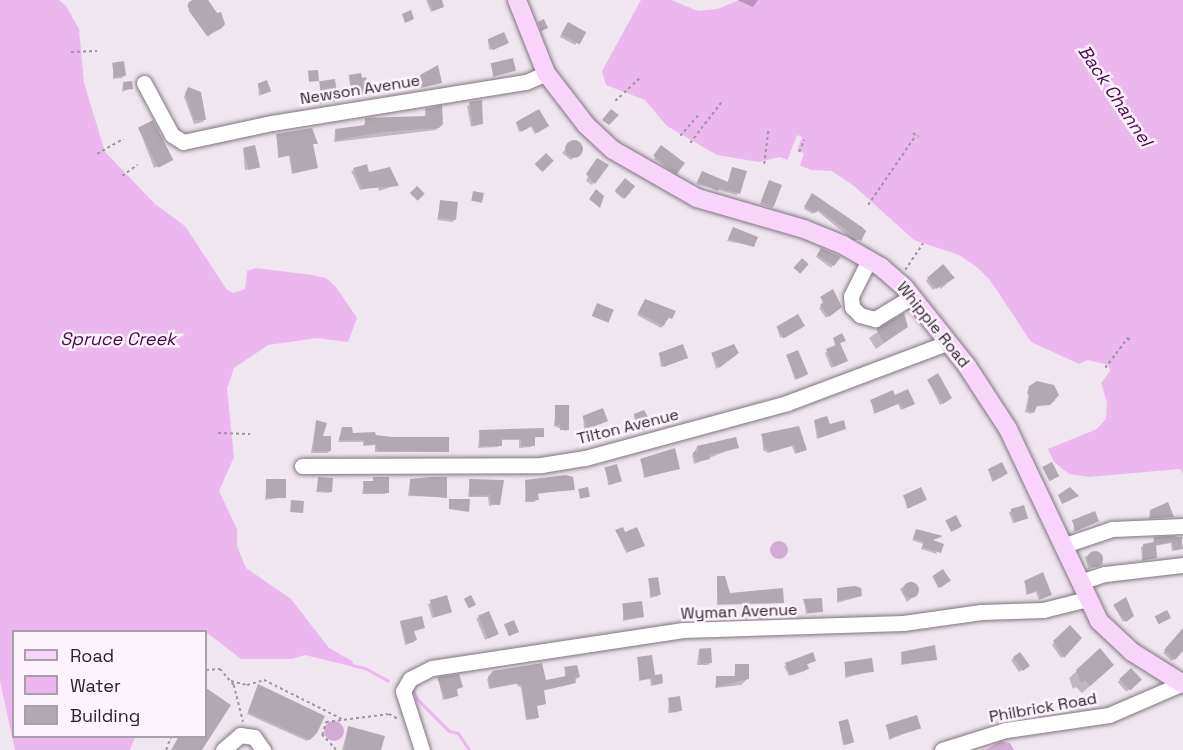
<!DOCTYPE html>
<html>
<head>
<meta charset="utf-8">
<style>
	body { margin:0 }
	#map { position:relative; width:1183px; height:750px; overflow:hidden; background:#f0e6f0; font-family:"Space Grotesk",sans-serif }
	div>[style] { position:absolute }
	.green>* { inset:0; background:#d0abd2 }
	.round { border-radius:50% }
	.water>* { inset:0; background:#ecb6ef }
	.pier>* { inset:0; background:#f0e6f0 }
	.shadow>* { inset:0; background:#0003; transform-origin:0 0 }
	.stream>* { height:3px; margin:-1.5px; padding:0 1.5px; transform-origin:1.5px; border-radius:1.5px; background:#ecb6ef }
	.building>* { inset:0; background:#b2a8b2; transform-origin:0 0 }
	.path>* { height:1.5px; margin-top:-0.75px; transform-origin:0; background:repeating-linear-gradient(90deg,#9d969d 0 3px,transparent 0 6px) }
	.roads { filter:drop-shadow(0 0 2px #7e757e) drop-shadow(0 0 2px #7e757e) }
	.minor>* { height:15px; margin:-7.5px; padding:0 7.5px; transform-origin:7.5px; border-radius:7.5px; background:#fff }
	.major>* { height:18px; margin:-9px; padding:0 9px; transform-origin:9px; border-radius:9px; background:#f8d4fa }
	span { translate:-50% -50%; white-space:nowrap; text-align:center; line-height:1.15; -webkit-text-stroke:5px #fdf3fd; paint-order:stroke }
	.street-label { font-size:16px; color:#282428 }
	.water-label { font-size:18px; color:#49084e; font-style:italic }
	.legend { position:absolute; left:12px; top:630px; width:195px; height:108px; box-sizing:border-box; background:#fdf3fd; border:2px solid #a8a0a8; margin:0; padding:8px 10px; list-style:none; font-size:18px; color:#282428 }
	.legend li { display:flex; align-items:center; gap:12px; height:30px }
	.legend b { width:30px; border:2px solid #a8a0a8 }
</style>
</head>
<body>
<div id="map">
	<div class="green">
		<i class="round" style="left:770px;top:541px;width:18px;height:18px"></i>
		<i class="round" style="left:324px;top:721px;width:20px;height:20px"></i>
		<i style="clip-path:polygon(1001px 741px,1010px 743px,1014px 750px,985px 750px)"></i>
	</div>
	<div class="water">
		<i style="clip-path:polygon(0 0,59px 0,66px 6px,79px 29px,84px 83px,105px 152px,155px 204px,185px 226px,227px 290px,233px 293px,245px 289px,247px 271px,256px 268px,312px 275px,326px 278px,336px 287px,357px 318px,348px 342px,317px 338px,268px 345px,234px 368px,227px 389px,234px 457px,219px 491px,237px 529px,237px 546px,246px 568px,291px 599px,329px 648px,352px 661px,354px 667px,305px 655px,292px 659px,241px 659px,206px 632px,14px 632px,14px 736px,135px 737px,130px 750px,15px 750px,0 681px)"></i>
		<i style="clip-path:polygon(641px 0,671px 0,698px 11px,717px 9px,740px 0,1183px 0,1183px 473px,1179px 469px,1089px 477px,1069px 474px,1054px 462px,1048px 449px,1097px 429px,1106px 419px,1107px 402px,1101px 383px,1110px 371px,1108px 365px,1088px 360px,1079px 364px,1031px 342px,990px 280px,978px 268px,959px 255px,914px 240px,854px 186px,832px 171px,811px 170px,780px 157px,759px 162px,717px 155px,667px 126px,645px 100px,606px 85px,602px 71px)"></i>
	</div>
	<div class="pier">
		<i style="clip-path:polygon(797px 135px,802px 137px,797px 151px,804px 153px,800px 166px,780px 161px,787px 161px)"></i>
	</div>
	<div class="shadow">
		<i style="clip-path:polygon(195px 0,208px 0,223px 23px,208px 37px,187px 6px)"></i>
		<i style="clip-path:polygon(426px 0,440px 0,442px 7px,431px 12px)"></i>
		<i style="clip-path:polygon(737px 0,758px 0,753px 7px)"></i>
		<i style="clip-path:polygon(566px 25px,584px 32px,575px 45px,560px 37px)"></i>
		<i style="clip-path:polygon(488px 39px,505px 44px,489px 50px)"></i>
		<i style="clip-path:polygon(113px 64px,124px 76px,122px 78px,113px 79px)"></i>
		<i style="clip-path:polygon(492px 65px,514px 71px,493px 77px)"></i>
		<i style="clip-path:polygon(349px 76px,367px 95px,365px 97px,351px 99px)"></i>
		<i style="clip-path:polygon(421px 76px,440px 83px,421px 88px)"></i>
		<i style="clip-path:polygon(123px 83px,131px 88px,122px 92px)"></i>
		<i style="clip-path:polygon(320px 83px,336px 100px,334px 102px,320px 104px)"></i>
		<i style="clip-path:polygon(258px 85px,269px 91px,259px 96px)"></i>
		<i style="clip-path:polygon(188px 88px,204px 120px,203px 122px,194px 124px,184px 97px)"></i>
		<i style="clip-path:polygon(481px 102px,481px 123px,471px 127px,467px 106px)"></i>
		<i style="clip-path:polygon(426px 111px,442px 124px,436px 130px,334px 142px,335px 131px,363px 127px,366px 120px,424px 118px)"></i>
		<i style="clip-path:polygon(516px 123px,546px 127px,535px 134px,530px 126px,519px 132px)"></i>
		<i style="clip-path:polygon(139px 129px,171px 160px,169px 162px,154px 168px)"></i>
		<i style="clip-path:polygon(277px 135px,316px 143px,312px 145px,317px 168px,292px 174px,289px 156px,278px 158px)"></i>
		<i style="clip-path:polygon(576px 140px,582px 147px,571px 160px,562px 153px)"></i>
		<i style="clip-path:polygon(243px 149px,258px 166px,256px 168px,245px 170px)"></i>
		<i style="clip-path:polygon(660px 149px,683px 163px,676px 175px,654px 159px)"></i>
		<i style="clip-path:polygon(595px 162px,607px 165px,592px 185px,586px 181px)"></i>
		<i style="clip-path:polygon(366px 166px,367px 174px,397px 185px,379px 191px,378px 186px,360px 190px,351px 171px)"></i>
		<i style="clip-path:polygon(733px 168px,737px 195px,696px 184px,702px 173px,727px 184px)"></i>
		<i style="clip-path:polygon(623px 182px,625px 197px,623px 199px,615px 192px)"></i>
		<i style="clip-path:polygon(769px 182px,774px 205px,772px 208px,760px 204px)"></i>
		<i style="clip-path:polygon(811px 197px,863px 233px,859px 240px,853px 240px,816px 210px,813px 214px,804px 209px)"></i>
		<i style="clip-path:polygon(441px 202px,455px 219px,453px 222px,437px 220px)"></i>
		<i style="clip-path:polygon(733px 229px,752px 246px,727px 241px)"></i>
		<i style="clip-path:polygon(819px 252px,838px 257px,831px 268px,816px 257px)"></i>
		<i style="clip-path:polygon(943px 266px,953px 278px,941px 289px,938px 285px,933px 290px,926px 281px)"></i>
		<i style="clip-path:polygon(821px 298px,838px 308px,826px 318px,819px 308px,823px 304px)"></i>
		<i style="clip-path:polygon(643px 303px,674px 312px,661px 328px,637px 315px)"></i>
		<i style="clip-path:polygon(903px 315px,907px 326px,876px 349px,869px 338px)"></i>
		<i style="clip-path:polygon(777px 326px,801px 328px,780px 338px)"></i>
		<i style="clip-path:polygon(834px 339px,844px 341px,839px 344px,846px 361px,831px 368px,825px 353px,835px 347px)"></i>
		<i style="clip-path:polygon(659px 353px,686px 357px,661px 367px)"></i>
		<i style="clip-path:polygon(712px 355px,735px 355px,716px 369px)"></i>
		<i style="clip-path:polygon(787px 356px,807px 374px,805px 376px,795px 380px)"></i>
		<i style="clip-path:polygon(928px 381px,948px 400px,940px 405px)"></i>
		<i style="clip-path:polygon(1053px 386px,1055px 401px,1035px 407px,1031px 414px,1025px 412px,1030px 387px)"></i>
		<i style="clip-path:polygon(894px 397px,913px 404px,901px 410px,898px 404px,874px 414px,871px 401px)"></i>
		<i style="clip-path:polygon(556px 407px,568px 429px,566px 431px,554px 426px)"></i>
		<i style="clip-path:polygon(634px 415px,651px 426px,637px 432px)"></i>
		<i style="clip-path:polygon(583px 416px,606px 421px,584px 429px)"></i>
		<i style="clip-path:polygon(814px 421px,829px 426px,845px 428px,817px 439px)"></i>
		<i style="clip-path:polygon(316px 422px,330px 451px,327px 453px,311px 453px)"></i>
		<i style="clip-path:polygon(798px 428px,803px 451px,795px 454px,792px 446px,768px 453px,763px 450px,762px 435px)"></i>
		<i style="clip-path:polygon(342px 429px,352px 434px,448px 452px,375px 452px,375px 445px,363px 446px,363px 442px,338px 442px)"></i>
		<i style="clip-path:polygon(480px 432px,543px 436px,533px 438px,531px 447px,519px 448px,519px 440px,500px 440px,498px 447px,478px 448px)"></i>
		<i style="clip-path:polygon(697px 447px,737px 447px,694px 464px,692px 455px)"></i>
		<i style="clip-path:polygon(641px 461px,678px 468px,644px 478px)"></i>
		<i style="clip-path:polygon(606px 469px,620px 480px,608px 485px)"></i>
		<i style="clip-path:polygon(989px 471px,1004px 476px,992px 482px)"></i>
		<i style="clip-path:polygon(319px 478px,331px 491px,329px 493px,316px 492px)"></i>
		<i style="clip-path:polygon(388px 479px,385px 494px,362px 494px,364px 482px)"></i>
		<i style="clip-path:polygon(410px 480px,446px 497px,408px 496px)"></i>
		<i style="clip-path:polygon(470px 481px,502px 482px,499px 504px,489px 506px,488px 497px,468px 497px)"></i>
		<i style="clip-path:polygon(526px 481px,574px 489px,537px 494px,535px 502px,525px 502px)"></i>
		<i style="clip-path:polygon(267px 482px,285px 497px,265px 500px)"></i>
		<i style="clip-path:polygon(904px 496px,925px 500px,907px 509px)"></i>
		<i style="left:1023px;top:507px;width:12px;height:15px;rotate:70deg"></i>
		<i style="clip-path:polygon(1150px 511px,1172px 516px,1149px 519px)"></i>
		<i style="clip-path:polygon(1073px 522px,1095px 523px,1074px 532px)"></i>
		<i style="clip-path:polygon(616px 531px,624px 534px,643px 546px,626px 553px)"></i>
		<i style="clip-path:polygon(917px 531px,940px 537px,931px 541px,937px 554px,921px 549px,923px 544px,912px 540px)"></i>
		<i style="clip-path:polygon(1183px 537px,1179px 550px,1172px 551px,1171px 543px,1154px 546px,1155px 558px,1142px 561px,1141px 547px,1153px 543px,1154px 538px)"></i>
		<i style="left:1099px;top:552px;width:13px;height:15px;rotate:72deg"></i>
		<i style="clip-path:polygon(933px 577px,947px 582px,938px 588px)"></i>
		<i style="clip-path:polygon(717px 578px,729px 595px,783px 603px,717px 605px)"></i>
		<i style="clip-path:polygon(649px 580px,660px 594px,658px 596px,650px 598px)"></i>
		<i style="clip-path:polygon(912px 581px,917px 594px,907px 602px,900px 589px)"></i>
		<i style="clip-path:polygon(1025px 582px,1050px 595px,1039px 600px,1036px 592px,1026px 595px)"></i>
		<i style="clip-path:polygon(837px 590px,861px 596px,837px 603px)"></i>
		<i style="clip-path:polygon(446px 597px,450px 612px,432px 618px,428px 604px)"></i>
		<i style="clip-path:polygon(804px 600px,822px 611px,806px 614px)"></i>
		<i style="clip-path:polygon(623px 606px,643px 617px,623px 621px)"></i>
		<i style="clip-path:polygon(1114px 606px,1132px 615px,1123px 622px)"></i>
		<i style="left:489px;top:613px;width:23px;height:14px;rotate:67deg"></i>
		<i style="clip-path:polygon(400px 622px,424px 627px,413px 632px,414px 642px,405px 645px)"></i>
		<i style="clip-path:polygon(1070px 627px,1080px 638px,1061px 658px,1052px 645px)"></i>
		<i style="clip-path:polygon(1183px 630px,1183px 650px,1172px 661px,1163px 653px)"></i>
		<i style="clip-path:polygon(699px 650px,710px 663px,708px 665px,697px 665px)"></i>
		<i style="clip-path:polygon(902px 653px,936px 659px,901px 665px)"></i>
		<i style="clip-path:polygon(1020px 654px,1026px 667px,1019px 672px,1011px 660px)"></i>
		<i style="clip-path:polygon(638px 659px,662px 683px,660px 684px,651px 686px,650px 679px,639px 681px)"></i>
		<i style="clip-path:polygon(814px 661px,806px 665px,805px 671px,789px 676px,784px 666px)"></i>
		<i style="clip-path:polygon(845px 663px,872px 671px,845px 678px)"></i>
		<i style="clip-path:polygon(736px 665px,747px 679px,741px 685px,715px 688px,717px 677px,734px 678px)"></i>
		<i style="clip-path:polygon(565px 669px,578px 677px,572px 684px,542px 691px,545px 704px,536px 706px,536px 719px,526px 720px,521px 688px,516px 684px,489px 689px,487px 679px,494px 672px,545px 682px,565px 678px)"></i>
		<i style="left:1131px;top:670px;width:13px;height:18px;rotate:48deg"></i>
		<i style="clip-path:polygon(1077px 671px,1105px 673px,1082px 693px,1076px 687px,1073px 689px,1069px 678px)"></i>
		<i style="clip-path:polygon(438px 678px,461px 687px,455px 690px,455px 697px,443px 700px)"></i>
		<i style="clip-path:polygon(258px 686px,309px 739px,307px 741px,247px 714px)"></i>
		<i style="clip-path:polygon(207px 694px,229px 706px,200px 750px,173px 750px,206px 736px)"></i>
		<i style="clip-path:polygon(669px 699px,680px 710px,678px 712px,668px 713px)"></i>
		<i style="clip-path:polygon(839px 723px,852px 741px,850px 744px,843px 745px)"></i>
		<i style="clip-path:polygon(887px 726px,920px 727px,889px 740px)"></i>
		<i style="clip-path:polygon(348px 728px,379px 750px,342px 750px)"></i>
	</div>
	<div class="stream">
		<i style="left:352px;top:665px;width:13px;rotate:13deg"></i>
		<i style="left:365px;top:668px;width:26px;rotate:29deg"></i>
		<i style="left:412px;top:688px;width:12px;rotate:66deg"></i>
		<i style="left:417px;top:699px;width:45px;rotate:45deg"></i>
		<i style="left:449px;top:731px;width:9px;rotate:13deg"></i>
		<i style="left:458px;top:733px;width:20px;rotate:57deg"></i>
	</div>
	<div class="building">
		<i style="clip-path:polygon(192px 0,208px 0,217px 13px,221px 12px,225px 24px,222px 28px,207px 36px,189px 11px,188px 3px)"></i>
		<i style="clip-path:polygon(428px 0,442px 0,444px 7px,433px 11px)"></i>
		<i style="clip-path:polygon(411px 10px,414px 19px,405px 23px,402px 14px)"></i>
		<i style="clip-path:polygon(544px 19px,548px 28px,541px 31px,538px 22px)"></i>
		<i style="left:568px;top:22px;width:21px;height:14px;rotate:29deg"></i>
		<i style="left:504px;top:32px;width:12px;height:18px;rotate:66deg"></i>
		<i style="left:513px;top:58px;width:13px;height:23px;rotate:77deg"></i>
		<i style="left:124px;top:61px;width:15px;height:12px;rotate:82deg"></i>
		<i style="clip-path:polygon(438px 65px,442px 83px,423px 87px,420px 75px)"></i>
		<i style="left:318px;top:70px;width:11px;height:10px;rotate:85deg"></i>
		<i style="clip-path:polygon(361px 73px,362px 78px,366px 77px,369px 95px,353px 98px,349px 75px)"></i>
		<i style="left:335px;top:79px;width:21px;height:16px;rotate:82deg"></i>
		<i style="left:267px;top:80px;width:12px;height:10px;rotate:70deg"></i>
		<i style="left:132px;top:81px;width:8px;height:9px;rotate:83deg"></i>
		<i style="clip-path:polygon(188px 87px,201px 92px,206px 120px,194px 120px,185px 94px)"></i>
		<i style="clip-path:polygon(482px 100px,483px 124px,473px 126px,469px 102px)"></i>
		<i style="clip-path:polygon(442px 105px,443px 124px,439px 128px,382px 132px,336px 140px,335px 129px,365px 125px,365px 118px,426px 116px,425px 109px)"></i>
		<i style="clip-path:polygon(539px 109px,549px 126px,537px 133px,532px 126px,521px 132px,516px 122px)"></i>
		<i style="clip-path:polygon(611px 109px,619px 115px,609px 125px,602px 120px)"></i>
		<i style="left:153px;top:120px;width:45px;height:17px;rotate:63deg"></i>
		<i style="clip-path:polygon(312px 128px,318px 144px,313px 144px,318px 168px,293px 173px,290px 155px,279px 157px,276px 134px)"></i>
		<i class="round" style="left:565px;top:140px;width:18px;height:18px"></i>
		<i style="left:255px;top:145px;width:23px;height:12px;rotate:77deg"></i>
		<i style="left:661px;top:145px;width:30px;height:13px;rotate:37deg"></i>
		<i style="left:546px;top:153px;width:11px;height:16px;rotate:45deg"></i>
		<i style="clip-path:polygon(597px 158px,609px 165px,595px 184px,586px 174px)"></i>
		<i style="clip-path:polygon(367px 164px,369px 172px,390px 167px,399px 186px,362px 189px,353px 168px)"></i>
		<i style="clip-path:polygon(732px 167px,747px 171px,740px 194px,719px 188px,718px 191px,697px 182px,702px 171px,728px 182px)"></i>
		<i style="left:625px;top:178px;width:13px;height:16px;rotate:39deg"></i>
		<i style="left:769px;top:180px;width:14px;height:23px;rotate:21deg"></i>
		<i style="left:417px;top:186px;width:11px;height:10px;rotate:45deg"></i>
		<i style="clip-path:polygon(596px 189px,604px 196px,600px 208px,589px 199px)"></i>
		<i style="left:473px;top:191px;width:11px;height:10px;rotate:10deg"></i>
		<i style="clip-path:polygon(812px 193px,862px 227px,866px 231px,861px 241px,818px 209px,816px 213px,804px 207px)"></i>
		<i style="left:440px;top:200px;width:18px;height:18px;rotate:6deg"></i>
		<i style="clip-path:polygon(733px 227px,758px 237px,754px 247px,728px 239px)"></i>
		<i style="clip-path:polygon(821px 248px,841px 257px,834px 266px,817px 255px)"></i>
		<i style="left:802px;top:258px;width:9px;height:13px;rotate:41deg"></i>
		<i style="clip-path:polygon(943px 264px,955px 278px,936px 289px,927px 278px)"></i>
		<i style="clip-path:polygon(833px 289px,842px 307px,829px 317px,820px 305px,824px 302px,820px 297px)"></i>
		<i style="clip-path:polygon(645px 299px,676px 311px,672px 319px,668px 317px,664px 326px,638px 313px)"></i>
		<i style="left:597px;top:303px;width:18px;height:14px;rotate:22deg"></i>
		<i style="clip-path:polygon(904px 313px,908px 327px,884px 343px,876px 329px)"></i>
		<i style="left:798px;top:314px;width:14px;height:25px;rotate:60deg"></i>
		<i style="clip-path:polygon(842px 333px,846px 341px,840px 343px,848px 361px,834px 367px,826px 349px,836px 345px,833px 338px)"></i>
		<i style="left:683px;top:344px;width:15px;height:26px;rotate:70deg"></i>
		<i style="clip-path:polygon(734px 344px,739px 353px,719px 368px,711px 353px)"></i>
		<i style="left:798px;top:350px;width:26px;height:13px;rotate:67deg"></i>
		<i style="clip-path:polygon(938px 373px,952px 398px,943px 404px,927px 380px)"></i>
		<i style="clip-path:polygon(1037px 381px,1054px 385px,1059px 395px,1050px 405px,1037px 406px,1034px 413px,1027px 410px,1030px 395px,1027px 394px,1029px 386px)"></i>
		<i style="clip-path:polygon(908px 389px,915px 404px,903px 409px,900px 403px,876px 413px,870px 400px,893px 390px,895px 395px)"></i>
		<i style="clip-path:polygon(555px 405px,569px 405px,569px 430px,560px 430px,560px 425px,555px 425px)"></i>
		<i style="left:603px;top:408px;width:14px;height:22px;rotate:69deg"></i>
		<i style="clip-path:polygon(644px 410px,653px 426px,639px 431px,634px 414px)"></i>
		<i style="clip-path:polygon(827px 416px,830px 424px,844px 420px,846px 429px,819px 438px,814px 420px)"></i>
		<i style="clip-path:polygon(316px 420px,327px 423px,323px 436px,331px 436px,331px 451px,313px 451px)"></i>
		<i style="clip-path:polygon(799px 426px,807px 450px,797px 453px,794px 445px,770px 452px,765px 448px,761px 434px)"></i>
		<i style="clip-path:polygon(342px 427px,352px 427px,353px 433px,375px 432px,376px 435px,392px 437px,449px 437px,449px 452px,377px 451px,376px 444px,365px 445px,364px 440px,339px 440px)"></i>
		<i style="clip-path:polygon(544px 428px,544px 437px,535px 437px,535px 446px,521px 446px,521px 439px,502px 439px,502px 446px,480px 446px,479px 430px)"></i>
		<i style="clip-path:polygon(736px 437px,739px 448px,709px 455px,710px 459px,696px 462px,693px 452px,698px 452px,697px 446px)"></i>
		<i style="clip-path:polygon(675px 448px,680px 469px,646px 477px,640px 459px)"></i>
		<i style="left:1002px;top:462px;width:13px;height:16px;rotate:63deg"></i>
		<i style="left:1052px;top:462px;width:16px;height:11px;rotate:63deg"></i>
		<i style="left:617px;top:464px;width:18px;height:13px;rotate:74deg"></i>
		<i style="clip-path:polygon(566px 475px,573px 477px,575px 490px,538px 493px,539px 500px,526px 501px,525px 480px)"></i>
		<i style="left:318px;top:477px;width:15px;height:14px;rotate:4deg"></i>
		<i style="clip-path:polygon(373px 477px,389px 477px,389px 493px,364px 493px,363px 481px,373px 481px)"></i>
		<i style="clip-path:polygon(431px 477px,447px 477px,447px 498px,410px 495px,410px 479px)"></i>
		<i style="left:286px;top:479px;width:19px;height:20px;rotate:90deg"></i>
		<i style="clip-path:polygon(469px 479px,504px 480px,500px 505px,491px 504px,490px 495px,470px 496px)"></i>
		<i style="left:588px;top:487px;width:10px;height:10px;rotate:79deg"></i>
		<i style="left:921px;top:487px;width:14px;height:20px;rotate:65deg"></i>
		<i style="clip-path:polygon(1070px 487px,1079px 496px,1062px 504px,1058px 495px)"></i>
		<i style="clip-path:polygon(449px 499px,470px 499px,469px 512px,449px 509px)"></i>
		<i style="left:291px;top:500px;width:13px;height:12px;rotate:4deg"></i>
		<i style="clip-path:polygon(1168px 502px,1174px 517px,1151px 518px,1150px 510px)"></i>
		<i style="left:1024px;top:505px;width:14px;height:14px;rotate:73deg"></i>
		<i style="left:1095px;top:511px;width:11px;height:25px;rotate:68deg"></i>
		<i style="left:956px;top:515px;width:13px;height:12px;rotate:63deg"></i>
		<i style="clip-path:polygon(623px 527px,625px 532px,637px 527px,645px 546px,628px 552px,615px 530px)"></i>
		<i style="clip-path:polygon(916px 529px,943px 536px,933px 540px,944px 544px,941px 553px,922px 547px,924px 542px,913px 538px)"></i>
		<i style="clip-path:polygon(1174px 536px,1181px 538px,1183px 549px,1174px 550px,1172px 542px,1156px 545px,1157px 558px,1143px 560px,1143px 544px,1154px 542px,1154px 537px)"></i>
		<i class="round" style="left:1087px;top:551px;width:16px;height:16px"></i>
		<i style="left:943px;top:569px;width:14px;height:13px;rotate:56deg"></i>
		<i style="clip-path:polygon(1043px 572px,1052px 595px,1041px 599px,1038px 590px,1028px 594px,1024px 581px)"></i>
		<i style="clip-path:polygon(717px 576px,725px 576px,730px 593px,783px 588px,784px 603px,718px 604px)"></i>
		<i style="left:658px;top:577px;width:18px;height:10px;rotate:81deg"></i>
		<i class="round" style="left:903px;top:582px;width:16px;height:16px"></i>
		<i style="clip-path:polygon(855px 586px,861px 588px,862px 596px,838px 601px,837px 588px)"></i>
		<i style="left:447px;top:595px;width:18px;height:18px;rotate:74deg"></i>
		<i style="left:471px;top:595px;width:11px;height:8px;rotate:63deg"></i>
		<i style="clip-path:polygon(1126px 597px,1134px 616px,1126px 622px,1113px 605px)"></i>
		<i style="clip-path:polygon(822px 598px,823px 612px,808px 613px,803px 599px)"></i>
		<i style="left:642px;top:601px;width:16px;height:20px;rotate:83deg"></i>
		<i style="left:1167px;top:610px;width:9px;height:14px;rotate:63deg"></i>
		<i style="left:489px;top:611px;width:25px;height:12px;rotate:67deg"></i>
		<i style="clip-path:polygon(422px 616px,425px 628px,414px 631px,417px 640px,407px 644px,400px 621px)"></i>
		<i style="left:514px;top:620px;width:13px;height:11px;rotate:67deg"></i>
		<i style="clip-path:polygon(1070px 625px,1082px 638px,1064px 658px,1053px 641px)"></i>
		<i style="clip-path:polygon(1183px 628px,1183px 651px,1175px 660px,1164px 650px)"></i>
		<i style="clip-path:polygon(935px 645px,937px 660px,902px 664px,901px 652px)"></i>
		<i style="left:711px;top:648px;width:15px;height:12px;rotate:86deg"></i>
		<i style="clip-path:polygon(1100px 648px,1114px 665px,1090px 686px,1085px 680px,1081px 683px,1076px 670px)"></i>
		<i style="clip-path:polygon(813px 652px,816px 661px,807px 664px,809px 669px,790px 675px,785px 663px)"></i>
		<i style="left:1020px;top:652px;width:17px;height:9px;rotate:54deg"></i>
		<i style="clip-path:polygon(652px 655px,655px 675px,662px 674px,663px 683px,653px 685px,652px 678px,640px 680px,637px 657px)"></i>
		<i style="left:872px;top:658px;width:14px;height:28px;rotate:82deg"></i>
		<i style="clip-path:polygon(542px 663px,546px 680px,566px 676px,564px 667px,577px 665px,580px 677px,575px 678px,576px 683px,544px 690px,546px 704px,537px 706px,539px 718px,527px 719px,522px 686px,518px 683px,490px 688px,488px 677px,493px 671px)"></i>
		<i style="clip-path:polygon(735px 664px,749px 664px,749px 679px,716px 687px,716px 676px,735px 676px)"></i>
		<i style="left:1131px;top:668px;width:16px;height:16px;rotate:47deg"></i>
		<i style="clip-path:polygon(459px 674px,463px 687px,457px 689px,458px 696px,445px 699px,437px 677px)"></i>
		<i style="clip-path:polygon(258px 684px,325px 716px,317px 733px,310px 740px,248px 712px)"></i>
		<i style="clip-path:polygon(206px 688px,231px 705px,202px 750px,171px 750px,179px 736px,206px 736px)"></i>
		<i style="left:680px;top:696px;width:15px;height:12px;rotate:82deg"></i>
		<i style="left:917px;top:715px;width:14px;height:33px;rotate:73deg"></i>
		<i style="left:848px;top:719px;width:24px;height:10px;rotate:75deg"></i>
		<i style="clip-path:polygon(348px 726px,385px 736px,381px 750px,344px 750px)"></i>
	</div>
	<div class="path">
		<i style="left:71px;top:52px;width:26px;rotate:-2deg"></i>
		<i style="left:615px;top:101px;width:33px;rotate:-43deg"></i>
		<i style="left:913px;top:133px;width:7px;rotate:34deg"></i>
		<i style="left:680px;top:136px;width:28px;rotate:-49deg"></i>
		<i style="left:690px;top:143px;width:54px;rotate:-52.5deg"></i>
		<i style="left:799px;top:152px;width:13px;rotate:-67deg"></i>
		<i style="left:97px;top:154px;width:30px;rotate:-30deg"></i>
		<i style="left:764px;top:164px;width:33px;rotate:-83deg"></i>
		<i style="left:122px;top:176px;width:19px;rotate:-36deg"></i>
		<i style="left:868px;top:205px;width:85px;rotate:-55.6deg"></i>
		<i style="left:905px;top:270px;width:32px;rotate:-56deg"></i>
		<i style="left:1105px;top:368px;width:38px;rotate:-53deg"></i>
		<i style="left:1128px;top:338px;width:5px;rotate:53deg"></i>
		<i style="left:218px;top:433px;width:32px;rotate:2deg"></i>
		<i style="left:206px;top:670px;width:14px;rotate:-4deg"></i>
		<i style="left:220px;top:669px;width:21px;rotate:49deg"></i>
		<i style="left:234px;top:685px;width:38px;rotate:76deg"></i>
		<i style="left:231px;top:681px;width:16px;rotate:14deg"></i>
		<i style="left:247px;top:685px;width:18px;rotate:-16deg"></i>
		<i style="left:264px;top:680px;width:87px;rotate:26.6deg"></i>
		<i style="left:166px;top:750px;width:15px;rotate:-70deg"></i>
		<i style="left:336px;top:750px;width:21px;rotate:-133deg"></i>
		<i style="left:322px;top:735px;width:14px;rotate:-73deg"></i>
		<i style="left:326px;top:722px;width:64px;rotate:-7.2deg"></i>
		<i style="left:389px;top:714px;width:10px;rotate:29deg"></i>
	</div>
	<div class="roads">
		<div class="minor">
			<i style="left:144px;top:83px;width:59px;rotate:61.7deg"></i>
			<i style="left:172px;top:135px;width:13px;rotate:32deg"></i>
			<i style="left:183px;top:142px;width:91px;rotate:-12.1deg"></i>
			<i style="left:272px;top:123px;width:257px;rotate:-9.2deg"></i>
			<i style="left:526px;top:82px;width:22px;rotate:-24deg"></i>
			<i style="left:869px;top:260px;width:40px;rotate:116.6deg"></i>
			<i style="left:851px;top:296px;width:11px;rotate:85deg"></i>
			<i style="left:852px;top:307px;width:11px;rotate:45deg"></i>
			<i style="left:860px;top:315px;width:16px;rotate:15deg"></i>
			<i style="left:875px;top:319px;width:44px;rotate:-31.2deg"></i>
			<i style="left:302px;top:466px;width:239px;rotate:-0.2deg"></i>
			<i style="left:541px;top:465px;width:45px;rotate:-9deg"></i>
			<i style="left:585px;top:458px;width:209px;rotate:-15.2deg"></i>
			<i style="left:787px;top:403px;width:173px;rotate:-20.6deg"></i>
			<i style="left:1065px;top:545px;width:50px;rotate:-18.8deg"></i>
			<i style="left:1112px;top:529px;width:71px;rotate:-2.4deg"></i>
			<i style="left:1080px;top:582px;width:26px;rotate:-18deg"></i>
			<i style="left:1105px;top:574px;width:79px;rotate:-6.6deg"></i>
			<i style="left:223px;top:750px;width:23px;rotate:-41deg"></i>
			<i style="left:240px;top:735px;width:14px;rotate:8deg"></i>
			<i style="left:254px;top:737px;width:16px;rotate:55deg"></i>
			<i style="left:422px;top:750px;width:62px;rotate:-107.9deg"></i>
			<i style="left:403px;top:691px;width:14px;rotate:-60deg"></i>
			<i style="left:410px;top:679px;width:25px;rotate:-27deg"></i>
			<i style="left:432px;top:668px;width:254px;rotate:-8.6deg"></i>
			<i style="left:683px;top:630px;width:220px;rotate:-1.8deg"></i>
			<i style="left:903px;top:623px;width:79px;rotate:-8deg"></i>
			<i style="left:981px;top:612px;width:62px;rotate:-1.8deg"></i>
			<i style="left:1043px;top:610px;width:45px;rotate:-14deg"></i>
			<i style="left:942px;top:750px;width:67px;rotate:-17.4deg"></i>
			<i style="left:1006px;top:730px;width:104px;rotate:-8.3deg"></i>
			<i style="left:1109px;top:715px;width:81px;rotate:-23.4deg"></i>
		</div>
		<div class="major">
			<i style="left:517px;top:0;width:79px;rotate:68.3deg"></i>
			<i style="left:546px;top:73px;width:66px;rotate:52.4deg"></i>
			<i style="left:586px;top:125px;width:37px;rotate:43deg"></i>
			<i style="left:613px;top:150px;width:97px;rotate:29.7deg"></i>
			<i style="left:697px;top:198px;width:111px;rotate:16.2deg"></i>
			<i style="left:804px;top:229px;width:42px;rotate:22.3deg"></i>
			<i style="left:843px;top:245px;width:44px;rotate:30.1deg"></i>
			<i style="left:881px;top:267px;width:32px;rotate:41deg"></i>
			<i style="left:905px;top:288px;width:100px;rotate:51.5deg"></i>
			<i style="left:967px;top:366px;width:75px;rotate:56.9deg"></i>
			<i style="left:1008px;top:429px;width:212px;rotate:64.6deg"></i>
			<i style="left:1099px;top:621px;width:45px;rotate:43.2deg"></i>
			<i style="left:1132px;top:652px;width:60px;rotate:32.1deg"></i>
		</div>
	</div>
	<div class="street-label">
		<span style="left:360px;top:90px;rotate:-9deg">Newson Avenue</span>
		<span style="left:933px;top:325px;rotate:51deg">Whipple Road</span>
		<span style="left:628px;top:427px;rotate:-14deg">Tilton Avenue</span>
		<span style="left:739px;top:612px;rotate:-2deg">Wyman Avenue</span>
		<span style="left:1043px;top:708px;rotate:-10deg">Philbrick Road</span>
	</div>
	<div class="water-label">
		<span style="left:1115px;top:96px;rotate:56deg">Back Channel</span>
		<span style="left:118px;top:339px">Spruce Creek</span>
	</div>
	<ul class="legend">
	<li><b style="height:8px;background:#f8d4fa"></b>Road</li>
	<li><b style="height:16px;background:#ecb6ef"></b>Water</li>
	<li><b style="height:16px;background:#b2a8b2"></b>Building</li>
	</ul>
</div>
</body>
</html>
